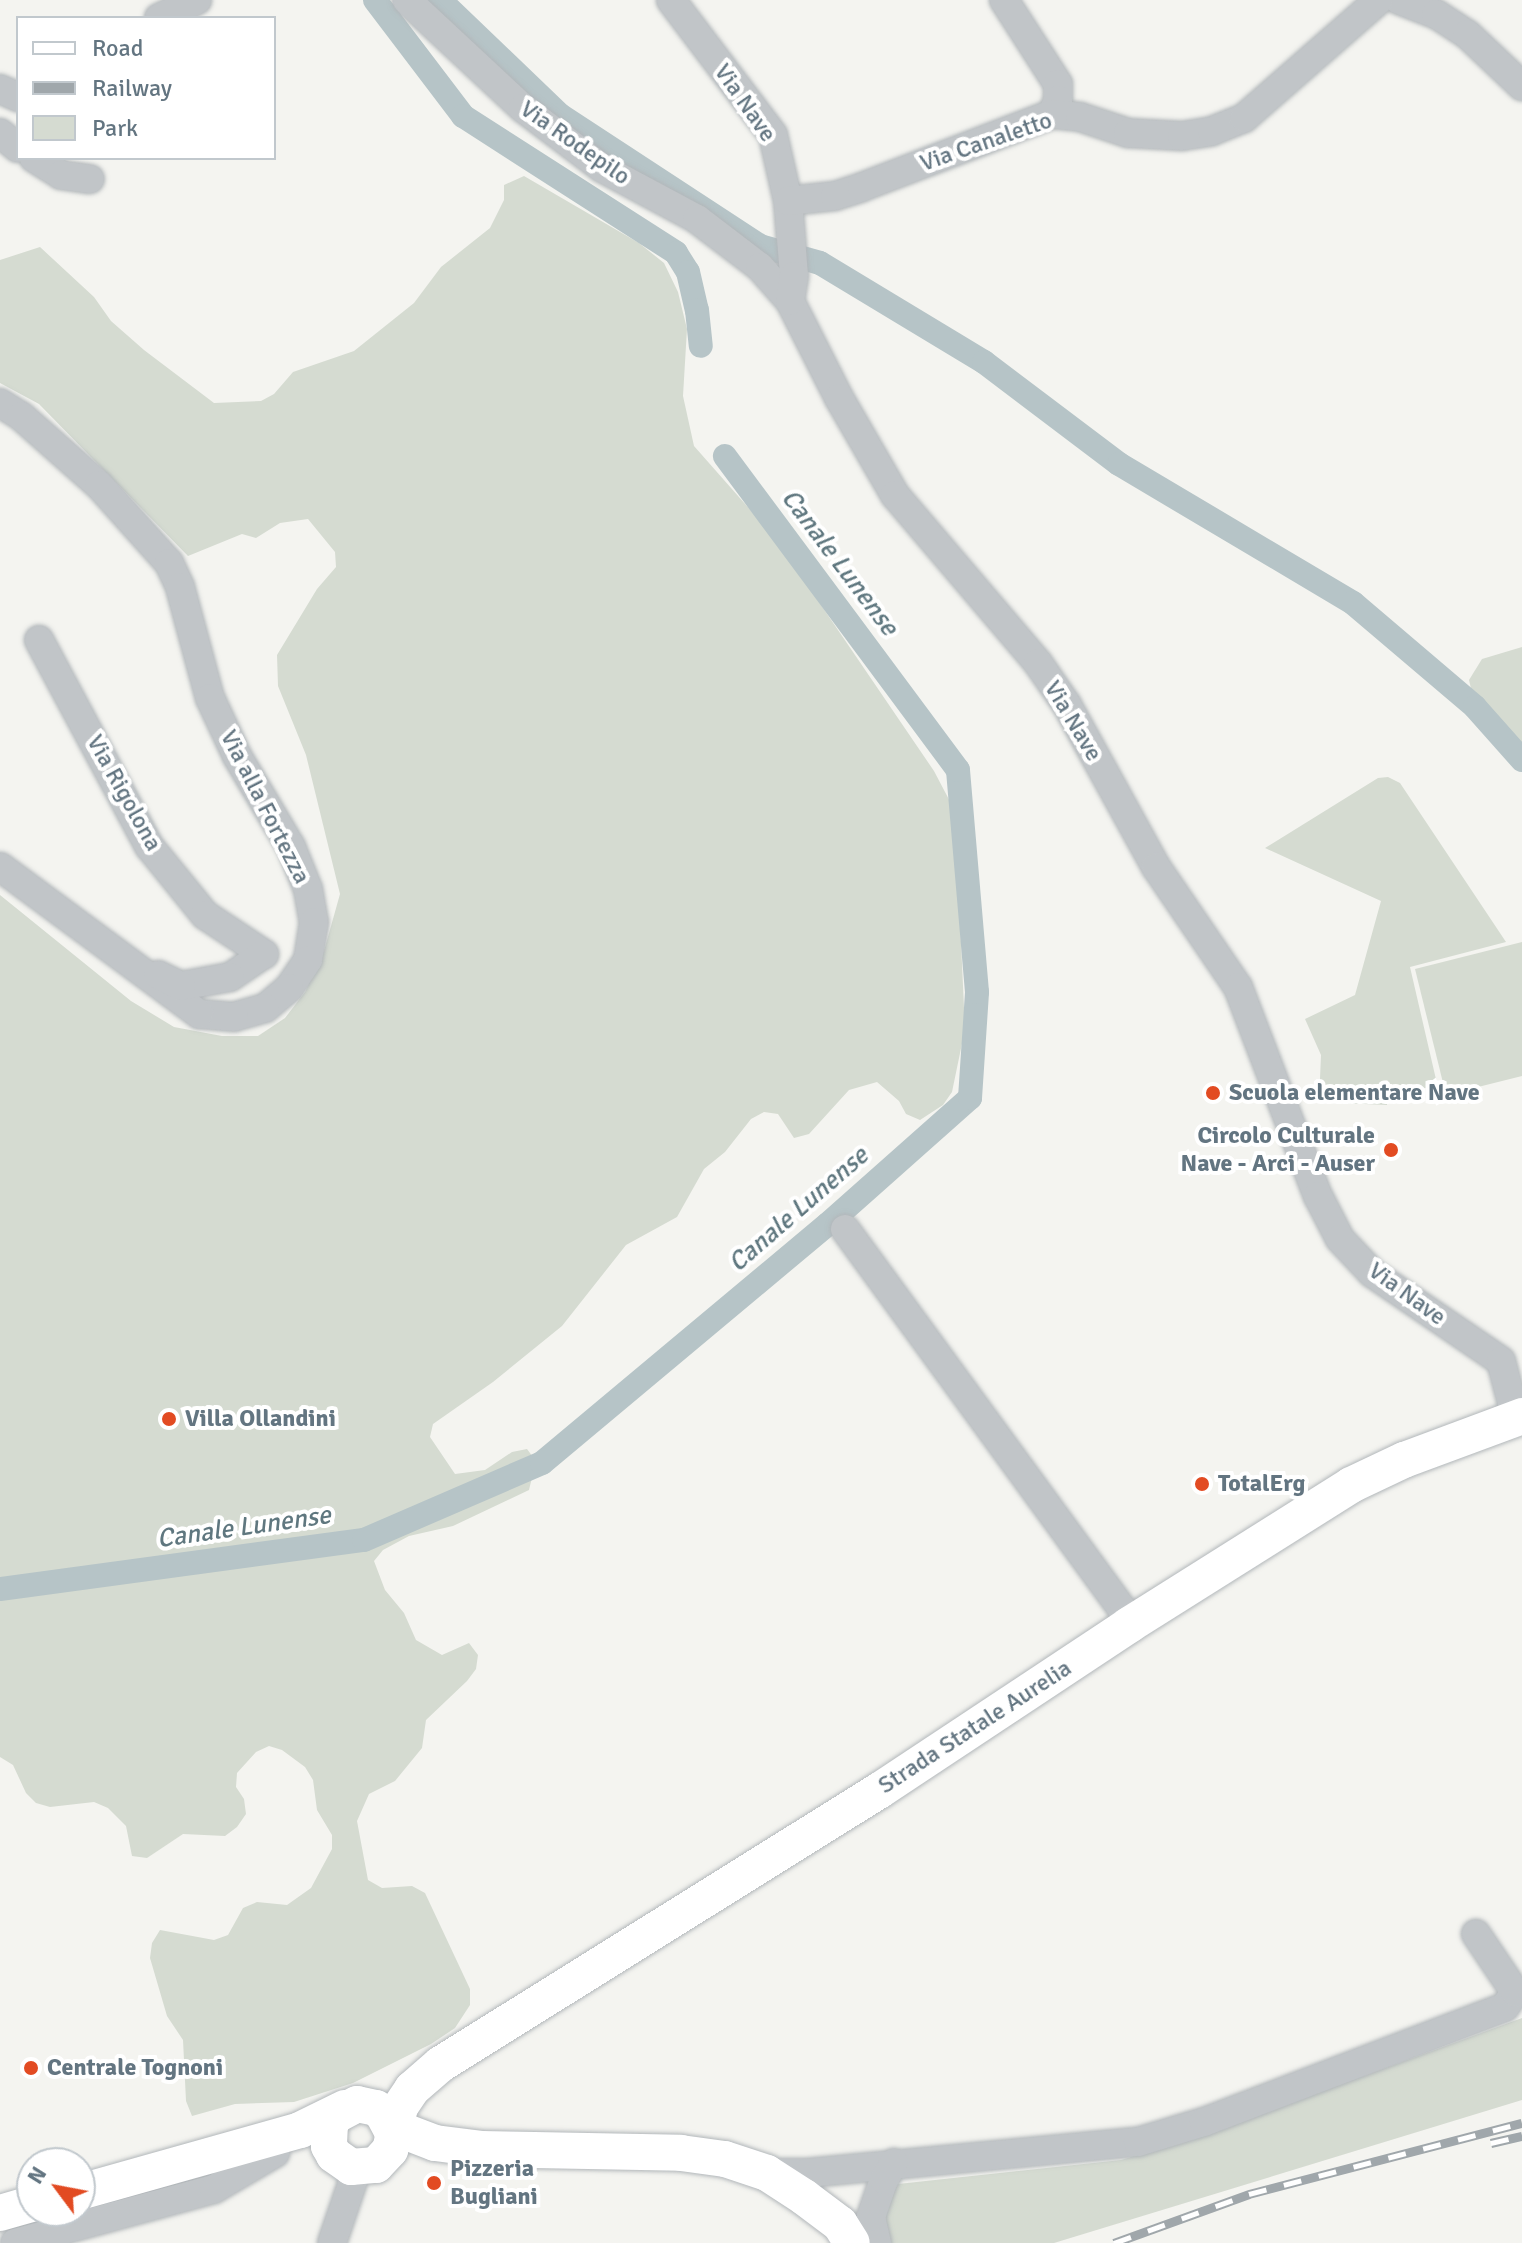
<!DOCTYPE html>
<html>
<head>
<meta charset="utf-8">
<style>
	body { margin:0 }
	#map { position:relative; width:1522px; height:2243px; overflow:hidden; background:#f4f4f0; font-family:Signika,sans-serif }
	div>[style] { position:absolute }
	.green>* { inset:0; background:#d5dbd1 }
	.canal>* { height:24px; margin:-12px; padding:0 12px; transform-origin:12px; border-radius:12px; background:#b6c4c7 }
	.roads { filter:drop-shadow(0 0 2px #b2b7ba) drop-shadow(0 0 2px #b2b7ba) }
	.minor>* { height:28px; margin:-14px; padding:0 14px; transform-origin:14px; border-radius:14px; background:#c1c5c8 }
	.major>* { height:36px; margin:-18px; padding:0 18px; transform-origin:18px; border-radius:18px; background:#fff }
	.rail>* { height:9px; margin-top:-4.5px; transform-origin:0; background:repeating-linear-gradient(90deg,#fff 0 18px,#a0a7ab 0 36px); box-sizing:border-box; border-block:2px solid #a0a7ab }
	.dots>* { width:22px; height:22px; translate:-50% -50%; box-sizing:border-box; border:4px solid #fff; border-radius:50% }
	span { translate:-50% -50%; white-space:nowrap; text-align:center; line-height:1.15; -webkit-text-stroke:8px #fff; paint-order:stroke }
	.street-label { font-size:24px; color:#637581 }
	.poi-label { font-size:24px; color:#637581; font-weight:700 }
	.left { translate:0 -50%; text-align:left }
	.right { translate:-100% -50%; text-align:right }
	.water-label { font-size:26px; color:#5f777f; font-style:italic }
	.legend { position:absolute; left:16px; top:16px; width:260px; height:144px; box-sizing:border-box; background:#fff; border:2px solid #c1c8cd; margin:0; padding:10px 14px; list-style:none; font-size:24px; color:#637581 }
	.legend li { display:flex; align-items:center; gap:16px; height:40px }
	.legend b { width:40px; border:2px solid #c1c8cd }
	.north { position:absolute; left:16px; top:2147px; width:80px; height:80px; box-sizing:border-box; background:#fff; border:2px solid #c1c8cd; border-radius:50%; rotate:302deg; font-size:22px; font-weight:700; line-height:32px; text-align:center; color:#637581 }
	.north::after { content:''; display:block; margin:auto; width:28px; height:36px; background:#e24b22; clip-path:polygon(50% 0,100% 100%,50% 72%,0 100%) }
</style>
</head>
<body>
<div id="map">
	<div class="green">
		<i style="clip-path:polygon(524px 176px,639px 243px,664px 263px,678px 292px,687px 329px,683px 396px,694px 446px,776px 539px,934px 771px,955px 811px,965px 1029px,952px 1092px,943px 1105px,920px 1120px,906px 1114px,899px 1101px,877px 1082px,849px 1090px,809px 1134px,794px 1138px,778px 1114px,764px 1112px,751px 1119px,725px 1152px,704px 1169px,677px 1217px,626px 1245px,562px 1326px,493px 1382px,433px 1424px,430px 1437px,455px 1474px,485px 1470px,512px 1452px,527px 1449px,536px 1461px,529px 1490px,453px 1526px,409px 1536px,383px 1550px,374px 1561px,385px 1590px,404px 1613px,416px 1640px,442px 1655px,469px 1643px,478px 1655px,476px 1669px,467px 1681px,426px 1720px,422px 1748px,395px 1781px,369px 1794px,357px 1821px,368px 1880px,382px 1888px,412px 1886px,425px 1893px,470px 1989px,470px 2005px,455px 2028px,431px 2044px,353px 2083px,294px 2102px,235px 2104px,192px 2116px,186px 2101px,183px 2040px,167px 2016px,150px 1958px,152px 1943px,160px 1930px,214px 1940px,228px 1935px,243px 1908px,257px 1902px,287px 1905px,311px 1888px,332px 1849px,332px 1835px,317px 1810px,313px 1780px,305px 1767px,282px 1750px,269px 1746px,256px 1752px,237px 1773px,236px 1787px,244px 1799px,246px 1814px,237px 1827px,225px 1836px,183px 1834px,147px 1858px,132px 1856px,126px 1826px,108px 1808px,94px 1802px,50px 1807px,36px 1803px,26px 1793px,13px 1765px,0 1757px,0 895px,131px 1001px,174px 1027px,222px 1036px,258px 1036px,285px 1018px,305px 992px,324px 951px,340px 894px,306px 755px,278px 686px,277px 655px,317px 589px,336px 567px,335px 552px,308px 519px,280px 523px,256px 538px,242px 534px,188px 556px,39px 404px,0 383px,0 260px,40px 247px,94px 297px,111px 321px,144px 350px,214px 403px,261px 401px,274px 394px,293px 372px,354px 351px,414px 303px,441px 267px,490px 228px,504px 200px,504px 185px)"></i>
		<i style="clip-path:polygon(1522px 647px,1522px 752px,1473px 697px,1469px 680px,1482px 659px)"></i>
		<i style="clip-path:polygon(1388px 777px,1400px 783px,1506px 942px,1410px 967px,1438px 1088px,1388px 1088px,1387px 1105px,1319px 1102px,1321px 1055px,1305px 1019px,1355px 995px,1381px 901px,1265px 848px,1378px 778px)"></i>
		<i style="clip-path:polygon(1522px 942px,1522px 1076px,1446px 1095px,1415px 969px)"></i>
		<i style="clip-path:polygon(1522px 2018px,1522px 2100px,1054px 2243px,889px 2243px,885px 2231px,886px 2206px,898px 2184px,1121px 2160px,1197px 2137px)"></i>
	</div>
	<div class="canal">
		<i style="left:375px;top:0;width:146px;rotate:52.8deg"></i>
		<i style="left:463px;top:116px;width:253px;rotate:32.7deg"></i>
		<i style="left:676px;top:253px;width:22px;rotate:58deg"></i>
		<i style="left:688px;top:272px;width:39px;rotate:77deg"></i>
		<i style="left:697px;top:310px;width:36px;rotate:84deg"></i>
		<i style="left:440px;top:0;width:166px;rotate:43.8deg"></i>
		<i style="left:560px;top:115px;width:239px;rotate:33.2deg"></i>
		<i style="left:760px;top:246px;width:62px;rotate:15.8deg"></i>
		<i style="left:820px;top:263px;width:192px;rotate:31.1deg"></i>
		<i style="left:984px;top:362px;width:169px;rotate:37.1deg"></i>
		<i style="left:1119px;top:464px;width:272px;rotate:30.7deg"></i>
		<i style="left:1353px;top:603px;width:160px;rotate:40.4deg"></i>
		<i style="left:1475px;top:707px;width:71px;rotate:48.4deg"></i>
		<i style="left:0;top:1589px;width:367px;rotate:-7.7deg"></i>
		<i style="left:364px;top:1540px;width:194px;rotate:-23.4deg"></i>
		<i style="left:542px;top:1463px;width:373px;rotate:-39.9deg"></i>
		<i style="left:828px;top:1224px;width:190px;rotate:-41.6deg"></i>
		<i style="left:970px;top:1098px;width:106px;rotate:-86.2deg"></i>
		<i style="left:977px;top:992px;width:223px;rotate:-94.9deg"></i>
		<i style="left:958px;top:770px;width:391px;rotate:-126.6deg"></i>
	</div>
	<div class="roads">
		<div class="minor">
			<i style="left:407px;top:0;width:158px;rotate:43deg"></i>
			<i style="left:523px;top:108px;width:99px;rotate:37.2deg"></i>
			<i style="left:602px;top:168px;width:108px;rotate:28.2deg"></i>
			<i style="left:697px;top:219px;width:79px;rotate:37.3deg"></i>
			<i style="left:760px;top:267px;width:45px;rotate:48.6deg"></i>
			<i style="left:790px;top:301px;width:109px;rotate:63.2deg"></i>
			<i style="left:839px;top:398px;width:112px;rotate:60deg"></i>
			<i style="left:895px;top:495px;width:221px;rotate:49.6deg"></i>
			<i style="left:1038px;top:663px;width:51px;rotate:55.4deg"></i>
			<i style="left:1067px;top:705px;width:185px;rotate:61.2deg"></i>
			<i style="left:1156px;top:867px;width:145px;rotate:55.7deg"></i>
			<i style="left:1238px;top:987px;width:224px;rotate:69.1deg"></i>
			<i style="left:1318px;top:1196px;width:48px;rotate:62.9deg"></i>
			<i style="left:1340px;top:1239px;width:47px;rotate:46.7deg"></i>
			<i style="left:1372px;top:1273px;width:156px;rotate:34.3deg"></i>
			<i style="left:1501px;top:1361px;width:59px;rotate:75.3deg"></i>
			<i style="left:671px;top:0;width:169px;rotate:52.9deg"></i>
			<i style="left:773px;top:135px;width:68px;rotate:77.2deg"></i>
			<i style="left:788px;top:201px;width:75px;rotate:85.4deg"></i>
			<i style="left:794px;top:276px;width:25px;rotate:99deg"></i>
			<i style="left:1004px;top:0;width:100px;rotate:57.3deg"></i>
			<i style="left:1058px;top:84px;width:16px;rotate:90deg"></i>
			<i style="left:1058px;top:100px;width:15px;rotate:113deg"></i>
			<i style="left:1399px;top:0;width:40px;rotate:21deg"></i>
			<i style="left:1436px;top:14px;width:37px;rotate:33deg"></i>
			<i style="left:1467px;top:34px;width:76px;rotate:43.4deg"></i>
			<i style="left:159px;top:18px;width:42px;rotate:-25.3deg"></i>
			<i style="left:0;top:89px;width:20px;rotate:24deg"></i>
			<i style="left:0;top:133px;width:23px;rotate:40deg"></i>
			<i style="left:34px;top:158px;width:32px;rotate:32deg"></i>
			<i style="left:61px;top:175px;width:29px;rotate:8deg"></i>
			<i style="left:788px;top:201px;width:47px;rotate:-6.1deg"></i>
			<i style="left:835px;top:196px;width:28px;rotate:-18deg"></i>
			<i style="left:862px;top:187px;width:204px;rotate:-21deg"></i>
			<i style="left:1052px;top:114px;width:28px;rotate:6deg"></i>
			<i style="left:1080px;top:117px;width:51px;rotate:18.4deg"></i>
			<i style="left:1128px;top:133px;width:54px;rotate:3.2deg"></i>
			<i style="left:1182px;top:136px;width:30px;rotate:-9deg"></i>
			<i style="left:1212px;top:131px;width:35px;rotate:-22deg"></i>
			<i style="left:1244px;top:118px;width:179px;rotate:-41.2deg"></i>
			<i style="left:0;top:403px;width:25px;rotate:32deg"></i>
			<i style="left:21px;top:416px;width:104px;rotate:41.5deg"></i>
			<i style="left:99px;top:485px;width:105px;rotate:48.1deg"></i>
			<i style="left:169px;top:563px;width:26px;rotate:65deg"></i>
			<i style="left:180px;top:587px;width:115px;rotate:74.9deg"></i>
			<i style="left:210px;top:698px;width:64px;rotate:65deg"></i>
			<i style="left:237px;top:756px;width:106px;rotate:59.3deg"></i>
			<i style="left:291px;top:847px;width:45px;rotate:68deg"></i>
			<i style="left:308px;top:889px;width:34px;rotate:80deg"></i>
			<i style="left:314px;top:922px;width:38px;rotate:99deg"></i>
			<i style="left:308px;top:960px;width:34px;rotate:124deg"></i>
			<i style="left:289px;top:988px;width:31px;rotate:140deg"></i>
			<i style="left:265px;top:1008px;width:32px;rotate:164deg"></i>
			<i style="left:234px;top:1017px;width:35px;rotate:-175deg"></i>
			<i style="left:199px;top:1014px;width:247px;rotate:-143.5deg"></i>
			<i style="left:39px;top:640px;width:234px;rotate:61.9deg"></i>
			<i style="left:149px;top:846px;width:89px;rotate:50.9deg"></i>
			<i style="left:205px;top:915px;width:71px;rotate:33.5deg"></i>
			<i style="left:264px;top:954px;width:41px;rotate:145.9deg"></i>
			<i style="left:230px;top:977px;width:50px;rotate:169.6deg"></i>
			<i style="left:181px;top:986px;width:25px;rotate:-154deg"></i>
			<i style="left:845px;top:1229px;width:474px;rotate:53.9deg"></i>
			<i style="left:1124px;top:1612px;width:14px;rotate:69deg"></i>
			<i style="left:767px;top:2173px;width:40px"></i>
			<i style="left:807px;top:2173px;width:332px;rotate:-5.4deg"></i>
			<i style="left:1138px;top:2142px;width:69px;rotate:-16.9deg"></i>
			<i style="left:1204px;top:2122px;width:322px;rotate:-20.9deg"></i>
			<i style="left:1505px;top:2007px;width:18px;rotate:-56deg"></i>
			<i style="left:1515px;top:1992px;width:70px;rotate:-123.9deg"></i>
			<i style="left:15px;top:2243px;width:206px;rotate:-15.2deg"></i>
			<i style="left:214px;top:2189px;width:71px;rotate:-30.5deg"></i>
			<i style="left:332px;top:2243px;width:78px;rotate:-71.3deg"></i>
			<i style="left:877px;top:2243px;width:27px;rotate:-103deg"></i>
			<i style="left:871px;top:2217px;width:39px;rotate:-71deg"></i>
			<i style="left:884px;top:2180px;width:20px;rotate:-60deg"></i>
		</div>
		<div class="major">
			<i style="left:392px;top:2131px;width:19px;rotate:-118deg"></i>
			<i style="left:383px;top:2114px;width:9px;rotate:-139deg"></i>
			<i style="left:376px;top:2108px;width:19px;rotate:-168deg"></i>
			<i style="left:357px;top:2104px;width:24px;rotate:152deg"></i>
			<i style="left:336px;top:2115px;width:11px;rotate:124deg"></i>
			<i style="left:330px;top:2124px;width:22px;rotate:93deg"></i>
			<i style="left:329px;top:2146px;width:10px;rotate:61deg"></i>
			<i style="left:334px;top:2155px;width:21px;rotate:35deg"></i>
			<i style="left:351px;top:2167px;width:25px;rotate:-5deg"></i>
			<i style="left:376px;top:2165px;width:21px;rotate:-47deg"></i>
			<i style="left:390px;top:2150px;width:44px;rotate:-76.9deg"></i>
			<i style="left:400px;top:2107px;width:22px;rotate:-56deg"></i>
			<i style="left:412px;top:2089px;width:38px;rotate:-41deg"></i>
			<i style="left:441px;top:2064px;width:517px;rotate:-31.97deg"></i>
			<i style="left:880px;top:1790px;width:299px;rotate:-33.5deg"></i>
			<i style="left:1129px;top:1625px;width:262px;rotate:-32.2deg"></i>
			<i style="left:1351px;top:1485px;width:59px;rotate:-25.3deg"></i>
			<i style="left:1404px;top:1460px;width:126px;rotate:-20.4deg"></i>
			<i style="left:392px;top:2131px;width:9px;rotate:-6deg"></i>
			<i style="left:401px;top:2130px;width:36px;rotate:21deg"></i>
			<i style="left:435px;top:2143px;width:46px;rotate:7.4deg"></i>
			<i style="left:481px;top:2149px;width:200px;rotate:1.1deg"></i>
			<i style="left:681px;top:2153px;width:44px;rotate:7.8deg"></i>
			<i style="left:725px;top:2159px;width:44px;rotate:18.4deg"></i>
			<i style="left:767px;top:2173px;width:44px;rotate:33deg"></i>
			<i style="left:804px;top:2197px;width:45px;rotate:36.9deg"></i>
			<i style="left:840px;top:2224px;width:22px;rotate:58deg"></i>
			<i style="left:80px;top:2192px;width:229px;rotate:-15.7deg"></i>
			<i style="left:300px;top:2130px;width:50px;rotate:-26.1deg"></i>
			<i style="left:0;top:2213px;width:33px;rotate:-16deg"></i>
		</div>
	</div>
	<div class="rail">
		<i style="left:1491px;top:2143px;width:32px;rotate:-13deg"></i>
		<i style="left:1114px;top:2243px;width:144px;rotate:-19.9deg"></i>
		<i style="left:1249px;top:2194px;width:282px;rotate:-14.6deg"></i>
	</div>
	<div class="dots">
		<i style="left:1213px;top:1093px;background:#e24b22"></i>
		<i style="left:1391px;top:1150px;background:#e24b22"></i>
		<i style="left:169px;top:1419px;background:#e24b22"></i>
		<i style="left:1202px;top:1484px;background:#e24b22"></i>
		<i style="left:31px;top:2068px;background:#e24b22"></i>
		<i style="left:434px;top:2183px;background:#e24b22"></i>
	</div>
	<div class="street-label">
		<span style="left:745px;top:103px;rotate:55deg">Via Nave</span>
		<span style="left:986px;top:142px;rotate:-19deg">Via Canaletto</span>
		<span style="left:575px;top:143px;rotate:35deg">Via Rodepilo</span>
		<span style="left:1073px;top:721px;rotate:59deg">Via Nave</span>
		<span style="left:124px;top:793px;rotate:61deg">Via Rigolona</span>
		<span style="left:265px;top:807px;rotate:63deg">Via alla Fortezza</span>
		<span style="left:1407px;top:1294px;rotate:36deg">Via Nave</span>
		<span style="left:975px;top:1727px;rotate:-33deg">Strada Statale Aurelia</span>
	</div>
	<div class="poi-label">
		<span class="left" style="left:1229px;top:1093px">Scuola elementare Nave</span>
		<span class="right" style="left:1375px;top:1150px">Circolo Culturale<br>Nave - Arci - Auser</span>
		<span class="left" style="left:185px;top:1419px">Villa Ollandini</span>
		<span class="left" style="left:1218px;top:1484px">TotalErg</span>
		<span class="left" style="left:47px;top:2068px">Centrale Tognoni</span>
		<span class="left" style="left:450px;top:2183px">Pizzeria<br>Bugliani</span>
	</div>
	<div class="water-label">
		<span style="left:839px;top:563px;rotate:53deg">Canale Lunense</span>
		<span style="left:799px;top:1210px;rotate:-41deg">Canale Lunense</span>
		<span style="left:244px;top:1528px;rotate:-8deg">Canale Lunense</span>
	</div>
	<ul class="legend">
	<li><b style="height:10px;background:#fff"></b>Road</li>
	<li><b style="height:10px;background:#a0a7ab"></b>Railway</li>
	<li><b style="height:22px;background:#d5dbd1"></b>Park</li>
	</ul>
	<div class="north">N</div>
</div>
</body>
</html>
